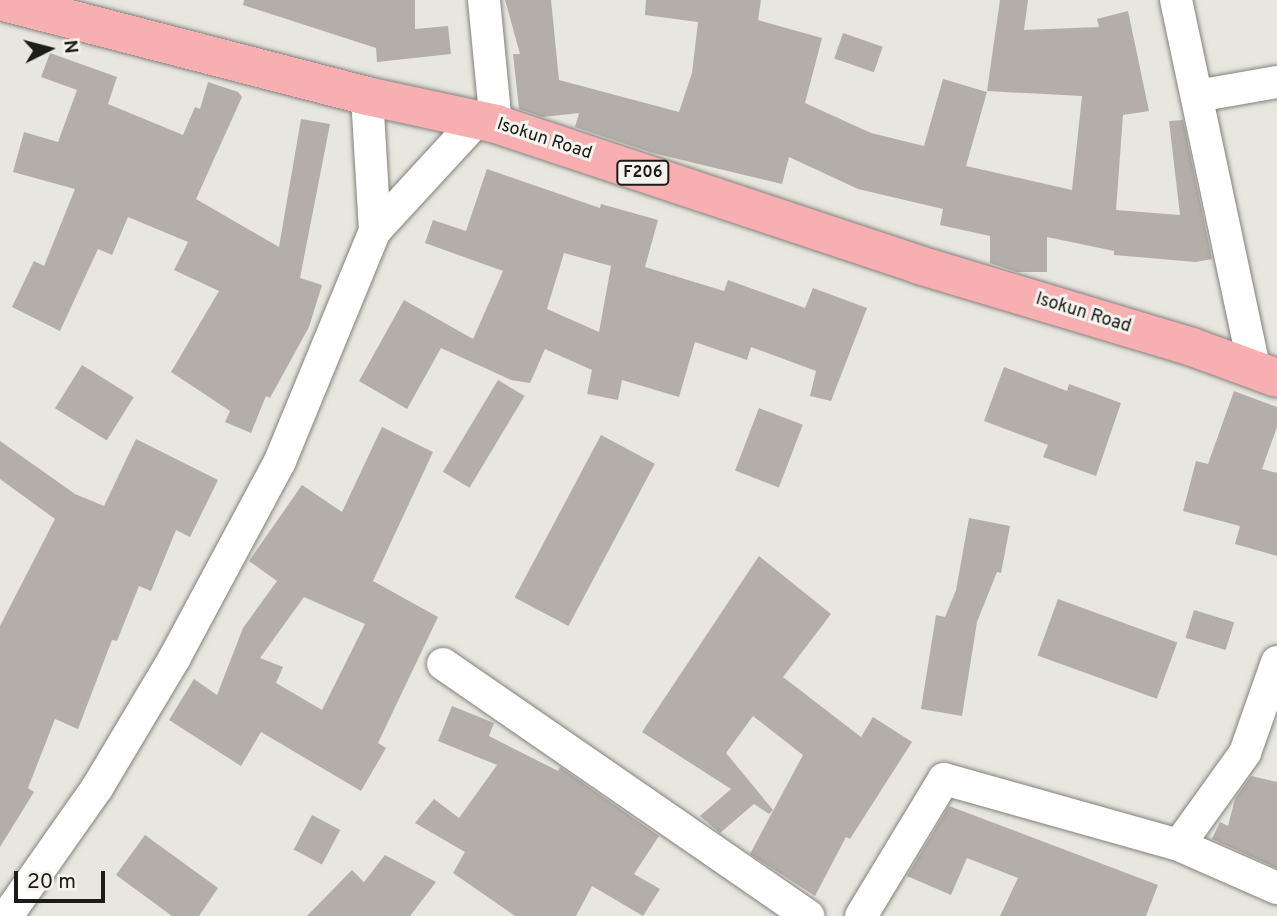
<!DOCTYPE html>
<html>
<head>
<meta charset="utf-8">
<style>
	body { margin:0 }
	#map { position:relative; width:1277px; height:916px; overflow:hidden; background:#e7e6df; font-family:Overpass,sans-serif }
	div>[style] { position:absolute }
	.building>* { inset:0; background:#b4aeaa; transform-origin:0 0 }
	.roads { filter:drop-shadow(0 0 2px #83817c) drop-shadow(0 0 2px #83817c) }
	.minor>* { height:32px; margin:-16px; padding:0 16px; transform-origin:16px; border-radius:16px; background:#fff }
	.major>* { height:38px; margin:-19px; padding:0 19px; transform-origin:19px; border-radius:19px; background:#f8afb1 }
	span { translate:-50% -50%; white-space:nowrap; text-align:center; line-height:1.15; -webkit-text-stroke:6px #f4f3ed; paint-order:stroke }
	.shield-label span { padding:2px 5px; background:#f4f3ed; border:2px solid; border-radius:5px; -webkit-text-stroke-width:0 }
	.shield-label { font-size:16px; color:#1b1b19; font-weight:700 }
	.street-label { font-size:18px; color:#1b1b19 }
	.north { position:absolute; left:14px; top:14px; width:70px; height:70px; -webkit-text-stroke:5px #f4f3ed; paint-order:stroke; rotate:84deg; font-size:19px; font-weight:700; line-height:28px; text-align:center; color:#1b1b19 }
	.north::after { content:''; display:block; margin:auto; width:24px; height:32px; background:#1b1b19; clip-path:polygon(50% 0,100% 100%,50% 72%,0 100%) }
	.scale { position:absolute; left:14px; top:871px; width:91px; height:32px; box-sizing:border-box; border:4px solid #1b1b19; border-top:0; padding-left:9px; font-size:21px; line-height:24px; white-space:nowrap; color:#1b1b19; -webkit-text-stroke:5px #f4f3ed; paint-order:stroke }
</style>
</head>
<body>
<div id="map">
	<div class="building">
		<i style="clip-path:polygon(244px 0,415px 0,415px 29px,448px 26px,451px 54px,377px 62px,376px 48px,243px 5px)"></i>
		<i style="clip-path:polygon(505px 0,551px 0,559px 80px,679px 112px,692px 73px,698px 22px,645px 15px,646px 0,761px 0,758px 20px,822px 38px,805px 103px,871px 133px,924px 146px,943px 79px,987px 92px,966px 166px,1072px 190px,1082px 96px,987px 91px,1000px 0,1028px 0,1024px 30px,1099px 27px,1097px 19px,1128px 11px,1149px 111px,1123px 115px,1116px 210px,1180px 215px,1169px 121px,1183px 120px,1212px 259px,1196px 262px,1114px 255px,1114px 251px,1047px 237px,1047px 272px,1017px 272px,990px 263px,990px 236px,940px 225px,943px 209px,858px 189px,789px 157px,782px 184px,653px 153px,575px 127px,579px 113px,543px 117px,519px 109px,513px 54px,520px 54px)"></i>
		<i style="left:843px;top:33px;width:42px;height:27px;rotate:19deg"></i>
		<i style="clip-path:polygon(50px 53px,117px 77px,108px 104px,183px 135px,195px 107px,200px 109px,208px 82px,238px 92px,242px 97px,196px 199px,279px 247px,301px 119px,330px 124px,300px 278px,322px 285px,309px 327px,270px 398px,266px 396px,251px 433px,225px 422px,230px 411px,171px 372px,219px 291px,174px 270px,188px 242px,128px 217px,112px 255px,98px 249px,60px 331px,12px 307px,34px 261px,44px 266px,75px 189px,13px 172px,24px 132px,58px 142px,77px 90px,41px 77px)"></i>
		<i style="clip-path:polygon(evenodd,487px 169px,600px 208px,601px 204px,658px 220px,645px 267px,724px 291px,728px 280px,805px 308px,813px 288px,867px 308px,831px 401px,810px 396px,816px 371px,751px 347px,747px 360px,695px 342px,679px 397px,622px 380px,618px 400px,587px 394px,592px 370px,545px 349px,530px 383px,511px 380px,441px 348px,407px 409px,359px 381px,404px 300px,473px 339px,503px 271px,425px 243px,433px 220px,466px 231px,487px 169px,564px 253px,611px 266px,599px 332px,547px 309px,564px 253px)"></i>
		<i style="left:82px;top:365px;width:61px;height:51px;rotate:32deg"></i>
		<i style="clip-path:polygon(1004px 367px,1067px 391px,1069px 384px,1121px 403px,1096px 476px,1043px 457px,1048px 445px,984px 421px)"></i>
		<i style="left:498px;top:380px;width:31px;height:107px;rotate:31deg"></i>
		<i style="clip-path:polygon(1234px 391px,1277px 407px,1277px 427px,1262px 469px,1277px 473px,1277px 556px,1235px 544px,1240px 526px,1183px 511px,1196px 461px,1208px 464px)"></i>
		<i style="left:759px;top:408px;width:47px;height:67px;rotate:21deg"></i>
		<i style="clip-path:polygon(evenodd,382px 427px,433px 452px,373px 581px,438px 617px,378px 743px,386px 748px,361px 791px,261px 732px,241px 766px,169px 720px,194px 679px,217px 695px,243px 628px,277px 581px,249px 561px,302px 485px,342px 512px,382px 427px,304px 597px,365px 624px,322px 710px,276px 683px,283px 667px,260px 658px,304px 597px)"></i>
		<i style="left:601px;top:435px;width:61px;height:184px;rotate:28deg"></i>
		<i style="clip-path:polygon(136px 439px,218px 480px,190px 537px,176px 530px,151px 591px,139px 586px,117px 641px,112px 640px,78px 729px,55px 719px,28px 788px,34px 792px,0 847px,0 626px,55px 519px,0 479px,0 441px,75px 494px,104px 506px)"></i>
		<i style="clip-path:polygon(969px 518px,1010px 526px,1001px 573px,997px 572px,977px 622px,962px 716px,921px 709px,936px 615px,945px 617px,956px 590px)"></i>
		<i style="clip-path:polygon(759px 556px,831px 614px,783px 677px,861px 737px,873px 717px,912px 742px,850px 839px,846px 837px,815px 896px,750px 854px,803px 755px,753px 716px,726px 753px,773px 810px,769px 814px,754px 804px,720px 833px,700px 816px,731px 789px,642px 732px)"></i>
		<i style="left:1058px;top:599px;width:127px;height:60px;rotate:20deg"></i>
		<i style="left:1194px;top:610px;width:42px;height:29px;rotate:17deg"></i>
		<i style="clip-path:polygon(452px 706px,494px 723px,489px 736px,558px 771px,560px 767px,659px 836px,634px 874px,660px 889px,643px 916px,592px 886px,576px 916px,515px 916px,453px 873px,465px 852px,415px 823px,434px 799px,459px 818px,497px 765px,438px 741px)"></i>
		<i style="clip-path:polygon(1251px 776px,1277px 782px,1277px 868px,1212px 839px,1220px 822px,1228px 826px,1235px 799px)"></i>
		<i style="clip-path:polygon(949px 806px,1158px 885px,1146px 916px,1000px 916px,1018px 878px,967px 858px,951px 895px,907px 876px)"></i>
		<i style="left:312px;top:815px;width:32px;height:39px;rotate:28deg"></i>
		<i style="clip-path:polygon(145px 835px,218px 888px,199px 916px,172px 916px,116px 875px)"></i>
		<i style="clip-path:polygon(385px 855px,436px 882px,410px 916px,307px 916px,352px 870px,364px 882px)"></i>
	</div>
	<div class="roads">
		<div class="minor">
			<i style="left:484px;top:0;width:125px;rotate:84.5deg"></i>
			<i style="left:1176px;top:0;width:381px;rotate:78deg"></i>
			<i style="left:367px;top:96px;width:135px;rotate:86.6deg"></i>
			<i style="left:1197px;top:96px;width:81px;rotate:-9.9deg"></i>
			<i style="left:1277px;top:662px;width:96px;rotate:109.4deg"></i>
			<i style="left:1245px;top:753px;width:113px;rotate:125.7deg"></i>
			<i style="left:1179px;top:845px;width:107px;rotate:23.7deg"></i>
			<i style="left:443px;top:664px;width:444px;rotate:34.6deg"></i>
			<i style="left:7px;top:916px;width:156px;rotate:-54.9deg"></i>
			<i style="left:97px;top:788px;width:152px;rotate:-59.2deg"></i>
			<i style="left:175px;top:657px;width:222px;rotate:-61.8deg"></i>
			<i style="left:280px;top:461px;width:249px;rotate:-67.6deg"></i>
			<i style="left:375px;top:231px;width:151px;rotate:-47.4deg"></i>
			<i style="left:861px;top:916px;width:160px;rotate:-58.8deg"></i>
			<i style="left:944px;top:779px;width:244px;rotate:15.7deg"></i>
		</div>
		<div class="major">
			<i style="left:0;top:1px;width:379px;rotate:14.5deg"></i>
			<i style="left:367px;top:96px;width:132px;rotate:12.2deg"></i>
			<i style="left:496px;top:124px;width:446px;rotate:18.4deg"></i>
			<i style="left:919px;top:265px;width:285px;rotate:16.7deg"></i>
			<i style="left:1192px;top:347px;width:90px;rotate:20deg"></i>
		</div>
	</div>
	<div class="shield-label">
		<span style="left:643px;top:173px">F206</span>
	</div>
	<div class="street-label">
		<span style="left:544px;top:140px;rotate:18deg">Isokun Road</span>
		<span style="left:1083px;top:314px;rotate:17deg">Isokun Road</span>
	</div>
	<div class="north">N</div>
	<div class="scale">20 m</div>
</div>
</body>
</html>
